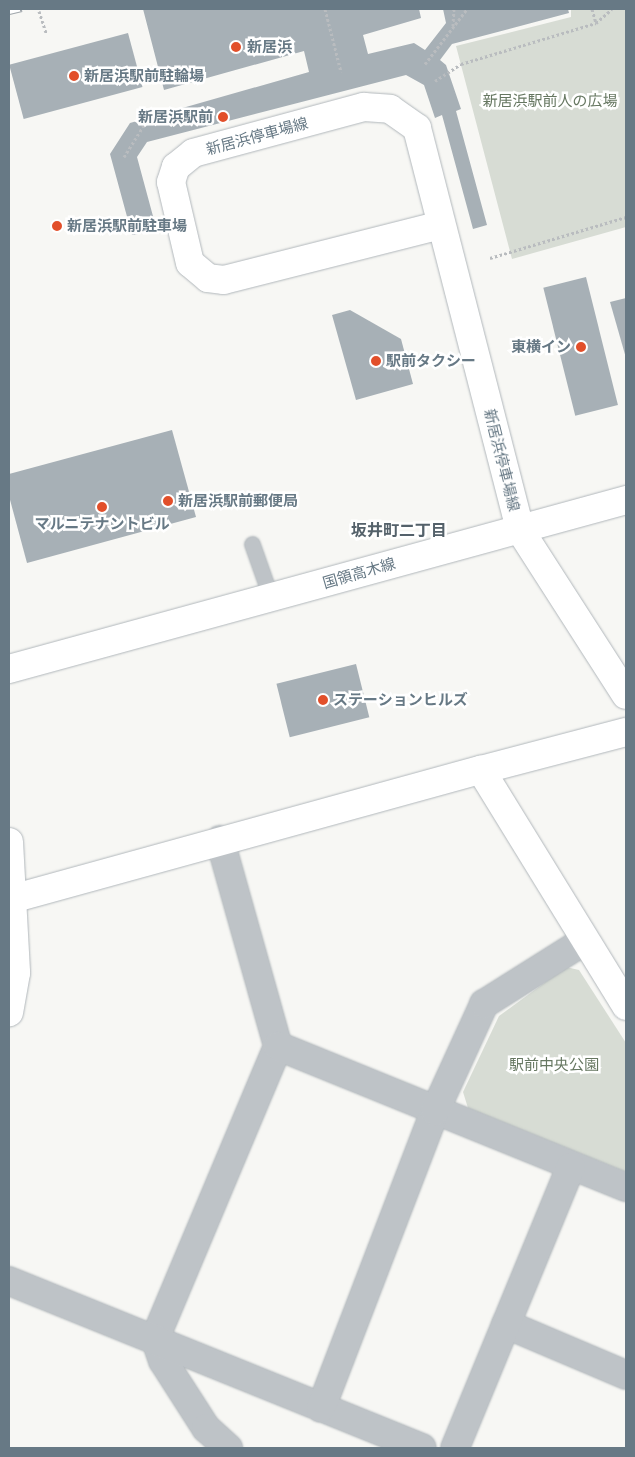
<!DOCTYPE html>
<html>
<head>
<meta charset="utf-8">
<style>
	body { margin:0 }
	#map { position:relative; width:635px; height:1457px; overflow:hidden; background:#f7f7f4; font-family:"Noto Sans","Noto Sans JP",sans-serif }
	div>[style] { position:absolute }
	.green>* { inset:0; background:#d7dcd4 }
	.building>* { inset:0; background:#a7b0b6; transform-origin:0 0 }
	.path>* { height:3px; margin-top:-1.5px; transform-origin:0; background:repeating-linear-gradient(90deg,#b9bcbf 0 2.5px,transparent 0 5px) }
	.roads { filter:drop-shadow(0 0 1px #b1b7bb) drop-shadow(0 0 1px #b1b7bb) }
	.lane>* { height:15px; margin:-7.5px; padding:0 7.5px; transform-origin:7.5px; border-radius:7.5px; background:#bec3c7 }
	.street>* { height:28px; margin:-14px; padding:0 14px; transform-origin:14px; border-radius:14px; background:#bec3c7 }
	.secondary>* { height:28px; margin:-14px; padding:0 14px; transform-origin:14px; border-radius:14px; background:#fff }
	.rail>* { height:5.5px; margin-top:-2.75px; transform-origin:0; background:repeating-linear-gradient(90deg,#fff 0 11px,#a0a7ac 0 22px); box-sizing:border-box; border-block:1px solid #a0a7ac }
	.dots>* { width:14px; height:14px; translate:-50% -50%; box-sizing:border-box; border:2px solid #fff; border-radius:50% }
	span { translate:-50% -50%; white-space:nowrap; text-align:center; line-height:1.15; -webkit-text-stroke:5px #fff; paint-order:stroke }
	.poi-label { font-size:15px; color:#677985; font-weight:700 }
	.left { translate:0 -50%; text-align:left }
	.right { translate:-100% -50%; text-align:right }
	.park-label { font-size:15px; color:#667761 }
	.street-label { font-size:15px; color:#677985 }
	.neighbourhood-label { font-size:16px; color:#54616a; font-weight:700 }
	.frame { position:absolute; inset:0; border:10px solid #677985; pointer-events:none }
</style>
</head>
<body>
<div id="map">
	<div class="green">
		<i style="clip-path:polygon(571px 9px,626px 9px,626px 227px,512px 259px,456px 46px,571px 17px)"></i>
		<i style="clip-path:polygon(566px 967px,579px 970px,626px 1043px,626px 1172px,468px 1108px,463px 1092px,499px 1016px)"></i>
	</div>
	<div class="building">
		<i style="clip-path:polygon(143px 9px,419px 9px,421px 18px,363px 35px,368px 54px,414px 43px,425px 50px,446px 23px,443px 9px,568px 9px,569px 13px,452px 44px,440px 60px,446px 65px,461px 109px,456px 111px,487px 225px,473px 229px,442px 115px,435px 118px,424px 85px,406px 75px,147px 142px,137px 157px,157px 231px,132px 235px,110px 154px,130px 123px,309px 72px,304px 51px,164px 90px)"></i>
		<i style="left:128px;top:33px;width:56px;height:123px;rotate:75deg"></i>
		<i style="left:586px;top:277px;width:132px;height:44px;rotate:76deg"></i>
		<i style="clip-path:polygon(626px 298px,626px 358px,610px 302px)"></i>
		<i style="clip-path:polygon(350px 310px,401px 339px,413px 384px,356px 400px,332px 315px)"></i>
		<i style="clip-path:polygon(172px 430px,196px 517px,27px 563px,9px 496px,9px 474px)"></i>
		<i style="left:356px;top:664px;width:55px;height:82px;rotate:76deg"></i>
	</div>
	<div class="path">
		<i style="left:325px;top:9px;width:65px;rotate:75.7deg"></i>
		<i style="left:592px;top:9px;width:15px;rotate:74deg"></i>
		<i style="left:39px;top:11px;width:23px;rotate:72deg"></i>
		<i style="left:453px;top:26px;width:17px;rotate:-87deg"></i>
		<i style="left:425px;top:64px;width:69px;rotate:-52.6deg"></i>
		<i style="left:435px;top:81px;width:31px;rotate:-33deg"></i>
		<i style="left:461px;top:64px;width:141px;rotate:-16.9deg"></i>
		<i style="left:596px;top:23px;width:21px;rotate:-41deg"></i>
		<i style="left:124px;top:157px;width:38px;rotate:-58deg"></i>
		<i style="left:490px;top:258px;width:142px;rotate:-16.8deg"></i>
	</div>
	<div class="roads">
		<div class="lane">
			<i style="left:252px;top:544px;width:57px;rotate:70.6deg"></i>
		</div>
		<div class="street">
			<i style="left:220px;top:840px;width:214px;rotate:74.3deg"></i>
			<i style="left:278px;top:1046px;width:317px;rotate:112.8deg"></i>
			<i style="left:155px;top:1338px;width:24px;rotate:71deg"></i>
			<i style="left:163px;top:1361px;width:80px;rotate:57.3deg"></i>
			<i style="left:206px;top:1428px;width:30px;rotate:42deg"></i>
			<i style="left:278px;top:1046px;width:375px;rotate:22.1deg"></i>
			<i style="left:9px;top:1281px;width:445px;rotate:22deg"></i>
			<i style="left:506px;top:1324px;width:130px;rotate:23deg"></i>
			<i style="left:321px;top:1408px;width:318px;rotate:-69deg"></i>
			<i style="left:435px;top:1111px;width:118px;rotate:-65.4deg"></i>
			<i style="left:484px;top:1004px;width:118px;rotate:-32.2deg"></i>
			<i style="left:455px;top:1448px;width:304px;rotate:-67.6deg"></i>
		</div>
		<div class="secondary">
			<i style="left:441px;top:225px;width:224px;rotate:165.8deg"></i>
			<i style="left:224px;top:280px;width:16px;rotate:-173deg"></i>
			<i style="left:208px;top:278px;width:23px;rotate:-140deg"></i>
			<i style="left:190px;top:263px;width:83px;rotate:-103.2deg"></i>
			<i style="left:171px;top:182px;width:16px;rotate:-72deg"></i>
			<i style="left:176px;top:167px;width:22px;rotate:-39deg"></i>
			<i style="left:193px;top:153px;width:177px;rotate:-15.1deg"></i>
			<i style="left:364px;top:107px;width:26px;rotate:4deg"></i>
			<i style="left:390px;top:109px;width:33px;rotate:35deg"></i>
			<i style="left:417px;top:128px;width:415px;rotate:75.6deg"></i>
			<i style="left:520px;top:530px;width:196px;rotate:57.3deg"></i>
			<i style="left:9px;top:669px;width:640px;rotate:-15.32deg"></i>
			<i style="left:481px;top:770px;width:150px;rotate:-14.7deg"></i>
			<i style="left:9px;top:842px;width:131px;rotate:86.9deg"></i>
			<i style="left:16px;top:973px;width:40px;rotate:100deg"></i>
			<i style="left:15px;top:898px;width:483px;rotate:-15.4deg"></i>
			<i style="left:481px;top:770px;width:277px;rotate:58.4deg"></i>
		</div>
	</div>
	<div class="rail">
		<i style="left:9px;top:12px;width:13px;rotate:-13deg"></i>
	</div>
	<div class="dots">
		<i style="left:236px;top:47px;background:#e24f2a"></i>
		<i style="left:74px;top:76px;background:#e24f2a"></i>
		<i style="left:223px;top:117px;background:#e24f2a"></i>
		<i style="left:57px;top:226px;background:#e24f2a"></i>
		<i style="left:581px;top:347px;background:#e24f2a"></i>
		<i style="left:376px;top:361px;background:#e24f2a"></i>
		<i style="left:168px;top:501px;background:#e24f2a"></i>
		<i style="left:102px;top:507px;background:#e24f2a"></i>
		<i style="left:323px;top:700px;background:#e24f2a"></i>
	</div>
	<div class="poi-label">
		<span class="left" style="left:247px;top:47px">新居浜</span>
		<span class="left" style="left:84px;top:76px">新居浜駅前駐輪場</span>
		<span class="right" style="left:213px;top:117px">新居浜駅前</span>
		<span class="left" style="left:67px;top:226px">新居浜駅前駐車場</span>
		<span class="right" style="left:571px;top:347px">東横イン</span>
		<span class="left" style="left:386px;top:361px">駅前タクシー</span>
		<span class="left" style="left:178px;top:501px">新居浜駅前郵便局</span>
		<span style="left:102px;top:524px">マルニテナントビル</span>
		<span class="left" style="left:333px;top:700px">ステーションヒルズ</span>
	</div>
	<div class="park-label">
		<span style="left:550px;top:101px">新居浜駅前人の広場</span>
		<span style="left:554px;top:1065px">駅前中央公園</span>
	</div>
	<div class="street-label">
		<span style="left:257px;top:136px;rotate:-15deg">新居浜停車場線</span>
		<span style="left:502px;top:460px;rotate:76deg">新居浜停車場線</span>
		<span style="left:359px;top:573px;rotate:-16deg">国領高木線</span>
	</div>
	<div class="neighbourhood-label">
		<span style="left:399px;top:530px">坂井町二丁目</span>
	</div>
	<div class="frame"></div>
</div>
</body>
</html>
